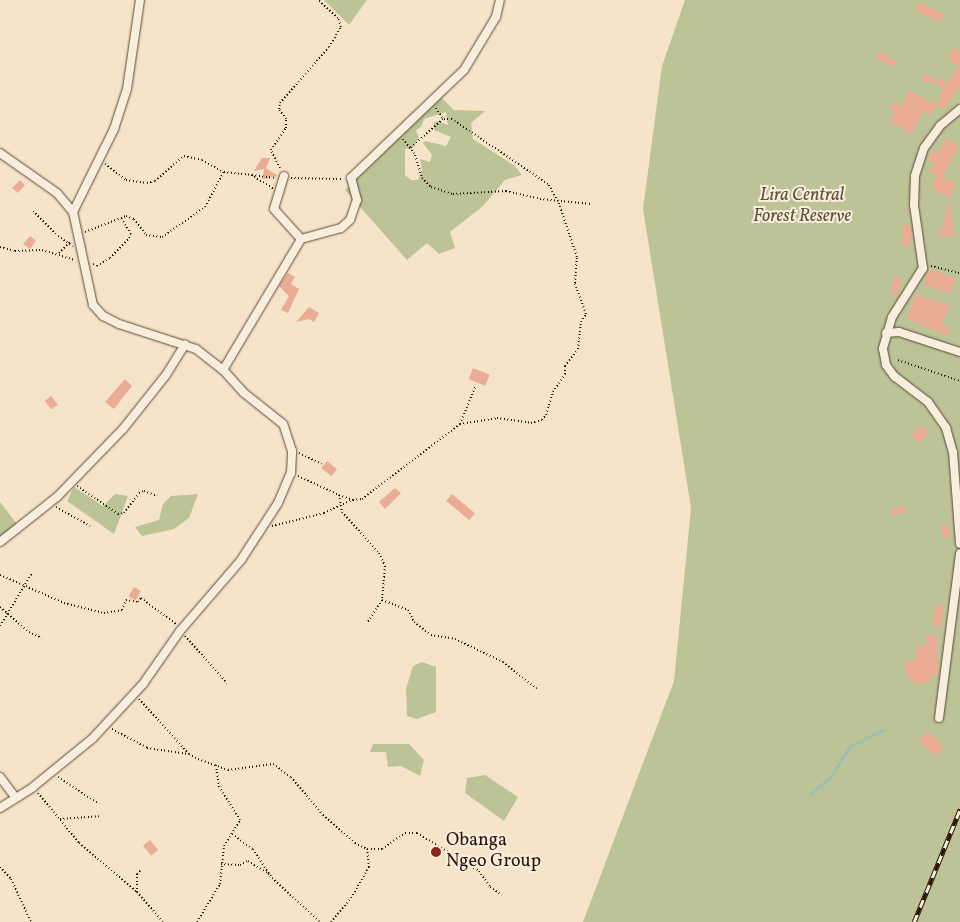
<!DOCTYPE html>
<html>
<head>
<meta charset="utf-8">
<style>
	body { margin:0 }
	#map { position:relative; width:960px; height:922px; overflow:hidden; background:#f6e4ca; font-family:Vollkorn,serif }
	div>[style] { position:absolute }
	.green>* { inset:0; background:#bcc497 }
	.stream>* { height:2.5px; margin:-1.25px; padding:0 1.25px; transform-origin:1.25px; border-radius:1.25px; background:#9dbfb1 }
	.building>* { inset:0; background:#eaac95; transform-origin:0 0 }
	.path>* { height:2px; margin-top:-1px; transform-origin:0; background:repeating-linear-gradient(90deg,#2b1404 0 1px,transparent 0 3.5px) }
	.roads { filter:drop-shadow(0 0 1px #5e4836) drop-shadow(0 0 1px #5e4836) }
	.minor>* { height:8px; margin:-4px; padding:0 4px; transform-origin:4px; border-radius:4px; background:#f9eddd }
	.rail>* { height:4.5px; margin-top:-2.25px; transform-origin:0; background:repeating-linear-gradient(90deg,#f9eddd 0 8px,#2b1404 0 16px); box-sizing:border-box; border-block:1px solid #2b1404 }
	.dots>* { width:14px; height:14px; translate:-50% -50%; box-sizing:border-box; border:2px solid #f9eddd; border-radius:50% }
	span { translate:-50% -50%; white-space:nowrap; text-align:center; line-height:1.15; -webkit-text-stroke:4px #f9eddd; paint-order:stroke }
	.park-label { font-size:18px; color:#5e5237; font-style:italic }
	.poi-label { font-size:18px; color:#2b1404 }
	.left { translate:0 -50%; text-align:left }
</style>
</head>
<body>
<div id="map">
	<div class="green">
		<i style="clip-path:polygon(324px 0,367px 0,349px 25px)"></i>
		<i style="clip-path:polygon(685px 0,960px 0,960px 922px,583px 922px,674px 681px,691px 508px,643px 209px,662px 66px)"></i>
		<i style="clip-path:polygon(evenodd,441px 97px,454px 110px,485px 111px,471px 123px,473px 139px,515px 166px,522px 175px,505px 180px,483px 206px,450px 232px,455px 248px,439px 254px,427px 243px,407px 260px,345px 190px,441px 97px,446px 112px,448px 125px,437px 121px,434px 123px,434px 130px,451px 137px,446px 146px,425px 141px,423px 143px,432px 155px,430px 162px,420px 159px,422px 170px,418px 180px,411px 180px,405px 175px,405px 149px,413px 148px,419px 138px,416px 130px,421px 127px,424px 119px,446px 112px)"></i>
		<i style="clip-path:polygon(74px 487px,103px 506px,115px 494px,128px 496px,114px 534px,67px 501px)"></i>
		<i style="clip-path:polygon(198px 494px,189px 518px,174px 529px,142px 536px,135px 527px,159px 520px,163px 504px,171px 496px)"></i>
		<i style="clip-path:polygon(0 502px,17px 524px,0 538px)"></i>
		<i style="clip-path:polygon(422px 662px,436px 667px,436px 712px,417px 719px,407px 716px,406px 689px,413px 666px)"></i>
		<i style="clip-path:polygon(373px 744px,409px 744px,424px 760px,420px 776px,401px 766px,388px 767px,386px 752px,370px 752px)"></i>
		<i style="clip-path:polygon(485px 775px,518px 797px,504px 821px,465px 793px,467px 778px)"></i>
	</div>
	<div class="stream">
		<i style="left:810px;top:794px;width:26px;rotate:-39deg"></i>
		<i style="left:830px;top:778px;width:36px;rotate:-58deg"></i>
		<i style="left:849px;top:747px;width:37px;rotate:-27deg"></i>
	</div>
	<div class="building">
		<i style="left:919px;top:2px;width:28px;height:9px;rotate:26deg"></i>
		<i style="clip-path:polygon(954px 48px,960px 51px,960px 86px,944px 109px,936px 104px,943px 90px,933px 81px,923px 83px,923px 75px,933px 76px,933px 80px,941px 79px,947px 84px,958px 66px,947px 59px)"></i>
		<i style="clip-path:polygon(880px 52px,890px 57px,888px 60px,895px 59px,897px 64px,892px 66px,876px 58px)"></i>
		<i style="clip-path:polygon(909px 91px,937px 105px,931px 115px,923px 111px,911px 134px,889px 122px,895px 111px,890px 108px,893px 101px,901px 106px)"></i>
		<i style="clip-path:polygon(946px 138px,959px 146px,943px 177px,956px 183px,950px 197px,932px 189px,937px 176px,929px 172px,934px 163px,928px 160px,932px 151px,937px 153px)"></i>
		<i style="clip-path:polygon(262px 158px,270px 158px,266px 168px,278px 176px,263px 179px,264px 169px,254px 171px)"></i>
		<i style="clip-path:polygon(20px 180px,25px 185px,18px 193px,12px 188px)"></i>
		<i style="clip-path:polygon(949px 199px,954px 236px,939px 237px,939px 230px,942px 230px)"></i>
		<i style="left:902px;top:225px;width:9px;height:21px"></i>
		<i style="clip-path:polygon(30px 236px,36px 241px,30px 249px,23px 244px)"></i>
		<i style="left:929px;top:269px;width:28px;height:16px;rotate:19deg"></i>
		<i style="clip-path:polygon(288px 273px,295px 277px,291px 284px,299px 289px,288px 313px,281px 310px,289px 296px,279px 286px)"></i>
		<i style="clip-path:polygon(894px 277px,902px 279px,897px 297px,890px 294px)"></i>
		<i style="clip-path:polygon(915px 295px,950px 305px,942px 325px,950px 329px,947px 336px,907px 319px)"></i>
		<i style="clip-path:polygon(309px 307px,319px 313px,314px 322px,309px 319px,296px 322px)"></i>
		<i style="left:473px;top:368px;width:18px;height:12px;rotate:22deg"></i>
		<i style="clip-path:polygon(125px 379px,132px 386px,114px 409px,105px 402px)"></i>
		<i style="left:51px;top:396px;width:11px;height:8px;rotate:52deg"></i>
		<i style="left:922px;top:425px;width:10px;height:15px;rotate:45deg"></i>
		<i style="left:327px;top:461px;width:13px;height:9px;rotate:39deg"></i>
		<i style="clip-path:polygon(395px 488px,401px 493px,385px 509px,379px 502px)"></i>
		<i style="left:452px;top:494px;width:30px;height:9px;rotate:40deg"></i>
		<i style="clip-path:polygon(903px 505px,905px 512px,892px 516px,890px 510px)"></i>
		<i style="left:948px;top:525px;width:13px;height:7px;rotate:81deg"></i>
		<i style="left:134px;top:587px;width:8px;height:11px;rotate:30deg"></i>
		<i style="clip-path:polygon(935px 605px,944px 605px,941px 627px,933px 626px)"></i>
		<i style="clip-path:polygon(927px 634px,937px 635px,938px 675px,930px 676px,930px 682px,914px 684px,914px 679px,908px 680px,904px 663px,915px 661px,917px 645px,926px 646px)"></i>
		<i style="left:928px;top:731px;width:23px;height:13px;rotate:45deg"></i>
		<i style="left:150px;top:840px;width:13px;height:9px;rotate:51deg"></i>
	</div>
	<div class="path">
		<i style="left:436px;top:108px;width:13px;rotate:58deg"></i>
		<i style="left:403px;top:139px;width:20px;rotate:53deg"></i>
		<i style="left:415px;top:155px;width:24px;rotate:73deg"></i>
		<i style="left:422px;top:178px;width:13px;rotate:45deg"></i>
		<i style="left:431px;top:187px;width:23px;rotate:18deg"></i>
		<i style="left:453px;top:194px;width:53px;rotate:-3.2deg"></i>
		<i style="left:506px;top:191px;width:35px;rotate:13deg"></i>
		<i style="left:540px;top:199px;width:52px;rotate:5.5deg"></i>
		<i style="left:105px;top:164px;width:26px;rotate:37deg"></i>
		<i style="left:126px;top:180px;width:21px;rotate:8deg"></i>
		<i style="left:147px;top:183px;width:8px;rotate:-14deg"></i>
		<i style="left:155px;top:181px;width:38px;rotate:-41deg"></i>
		<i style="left:184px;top:156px;width:18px;rotate:13deg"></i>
		<i style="left:202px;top:160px;width:25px;rotate:29deg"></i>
		<i style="left:224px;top:172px;width:27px;rotate:6deg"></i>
		<i style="left:251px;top:175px;width:26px;rotate:31deg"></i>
		<i style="left:280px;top:168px;width:20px;rotate:-117deg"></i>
		<i style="left:271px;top:150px;width:27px;rotate:-56deg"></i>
		<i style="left:286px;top:128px;width:9px;rotate:-90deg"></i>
		<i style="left:286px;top:119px;width:12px;rotate:-125deg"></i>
		<i style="left:279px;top:109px;width:6px;rotate:-81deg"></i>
		<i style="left:280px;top:103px;width:74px;rotate:-48.8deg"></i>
		<i style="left:329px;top:47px;width:23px;rotate:-59deg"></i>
		<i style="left:341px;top:27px;width:9px;rotate:-108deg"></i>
		<i style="left:338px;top:18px;width:27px;rotate:-138deg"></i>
		<i style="left:252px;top:175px;width:22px;rotate:8deg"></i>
		<i style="left:291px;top:178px;width:52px;rotate:1.1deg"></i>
		<i style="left:33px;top:211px;width:35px;rotate:45deg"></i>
		<i style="left:58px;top:236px;width:18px;rotate:34deg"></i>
		<i style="left:85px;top:232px;width:44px;rotate:-21.3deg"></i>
		<i style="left:126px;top:216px;width:9px;rotate:21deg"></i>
		<i style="left:134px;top:219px;width:20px;rotate:53deg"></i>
		<i style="left:146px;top:235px;width:16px;rotate:7deg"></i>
		<i style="left:162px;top:237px;width:52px;rotate:-34.9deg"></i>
		<i style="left:205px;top:207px;width:40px;rotate:-62deg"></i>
		<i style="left:0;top:247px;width:16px;rotate:15deg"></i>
		<i style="left:15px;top:251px;width:27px;rotate:-2deg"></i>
		<i style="left:42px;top:250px;width:34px;rotate:17deg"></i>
		<i style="left:59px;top:253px;width:17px;rotate:-45deg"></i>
		<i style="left:93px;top:264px;width:4px;rotate:27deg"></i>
		<i style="left:97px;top:266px;width:15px;rotate:-32deg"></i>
		<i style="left:110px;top:258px;width:28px;rotate:-46deg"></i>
		<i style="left:129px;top:238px;width:4px;rotate:-63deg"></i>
		<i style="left:131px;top:234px;width:19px;rotate:-122deg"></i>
		<i style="left:931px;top:266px;width:30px;rotate:14deg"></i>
		<i style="left:898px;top:360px;width:65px;rotate:18.7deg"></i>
		<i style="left:460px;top:424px;width:42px;rotate:-67.7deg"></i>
		<i style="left:299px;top:453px;width:25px;rotate:26deg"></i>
		<i style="left:298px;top:476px;width:45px;rotate:24.9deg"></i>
		<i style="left:339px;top:495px;width:15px;rotate:20deg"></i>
		<i style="left:353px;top:500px;width:9px;rotate:-6deg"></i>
		<i style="left:362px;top:499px;width:123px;rotate:-37.4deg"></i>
		<i style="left:460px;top:424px;width:37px;rotate:-9deg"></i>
		<i style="left:497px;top:418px;width:34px;rotate:8deg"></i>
		<i style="left:531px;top:423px;width:11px;rotate:-15deg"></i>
		<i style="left:542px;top:420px;width:6px;rotate:-51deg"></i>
		<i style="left:546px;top:415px;width:24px;rotate:-73deg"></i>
		<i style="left:553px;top:392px;width:22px;rotate:-56deg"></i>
		<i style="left:565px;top:374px;width:8px;rotate:-90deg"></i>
		<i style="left:565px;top:366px;width:21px;rotate:-53deg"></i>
		<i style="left:578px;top:349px;width:27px;rotate:-84deg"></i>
		<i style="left:581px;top:322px;width:9px;rotate:-58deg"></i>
		<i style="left:586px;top:314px;width:33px;rotate:-110deg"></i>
		<i style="left:575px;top:283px;width:26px;rotate:-86deg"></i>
		<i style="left:577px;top:257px;width:59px;rotate:-108.7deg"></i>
		<i style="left:558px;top:201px;width:20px;rotate:-120deg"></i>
		<i style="left:548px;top:184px;width:116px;rotate:-145.9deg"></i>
		<i style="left:452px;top:119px;width:9px;rotate:180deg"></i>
		<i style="left:443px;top:119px;width:44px;rotate:138.7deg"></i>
		<i style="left:77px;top:486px;width:50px;rotate:34.3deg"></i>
		<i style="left:118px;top:514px;width:6px;rotate:-9deg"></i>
		<i style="left:124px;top:513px;width:25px;rotate:-53deg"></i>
		<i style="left:139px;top:493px;width:5px;rotate:-22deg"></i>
		<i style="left:144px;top:491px;width:14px;rotate:21deg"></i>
		<i style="left:339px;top:495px;width:17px;rotate:80deg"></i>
		<i style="left:342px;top:512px;width:55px;rotate:47.9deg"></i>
		<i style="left:379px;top:553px;width:14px;rotate:65deg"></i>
		<i style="left:385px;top:566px;width:34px;rotate:95deg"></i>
		<i style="left:382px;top:600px;width:27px;rotate:123deg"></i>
		<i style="left:56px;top:507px;width:39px;rotate:29deg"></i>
		<i style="left:272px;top:526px;width:54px;rotate:-14deg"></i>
		<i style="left:324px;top:513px;width:31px;rotate:-25deg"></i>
		<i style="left:0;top:575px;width:70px;rotate:23.6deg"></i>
		<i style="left:64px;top:603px;width:41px;rotate:14deg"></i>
		<i style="left:104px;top:613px;width:18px;rotate:-9deg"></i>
		<i style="left:122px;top:610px;width:11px;rotate:-68deg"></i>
		<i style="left:126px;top:600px;width:12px;rotate:9deg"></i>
		<i style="left:138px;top:602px;width:5px;rotate:-53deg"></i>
		<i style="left:141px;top:598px;width:44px;rotate:36.6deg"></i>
		<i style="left:382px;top:600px;width:28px;rotate:21deg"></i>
		<i style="left:408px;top:610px;width:13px;rotate:63deg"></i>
		<i style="left:414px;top:622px;width:21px;rotate:37deg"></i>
		<i style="left:431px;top:635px;width:24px;rotate:9deg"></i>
		<i style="left:455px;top:639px;width:53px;rotate:25.6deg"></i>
		<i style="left:503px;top:662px;width:43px;rotate:38.5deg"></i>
		<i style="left:0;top:607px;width:38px;rotate:41deg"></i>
		<i style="left:29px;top:632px;width:14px;rotate:25deg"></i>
		<i style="left:0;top:626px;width:62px;rotate:-58.9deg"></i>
		<i style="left:185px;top:636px;width:63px;rotate:48.2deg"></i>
		<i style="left:139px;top:699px;width:74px;rotate:47.7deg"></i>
		<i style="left:189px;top:754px;width:10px;rotate:29deg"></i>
		<i style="left:198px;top:759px;width:32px;rotate:20deg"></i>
		<i style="left:228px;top:770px;width:45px;rotate:-7.6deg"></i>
		<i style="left:273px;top:764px;width:22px;rotate:36deg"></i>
		<i style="left:291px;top:777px;width:50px;rotate:49.9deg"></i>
		<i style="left:323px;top:815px;width:43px;rotate:41.2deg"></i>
		<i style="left:355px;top:843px;width:13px;rotate:27deg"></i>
		<i style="left:367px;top:849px;width:15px"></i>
		<i style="left:382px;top:849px;width:28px;rotate:-35deg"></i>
		<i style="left:405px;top:833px;width:12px"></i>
		<i style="left:417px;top:833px;width:73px;rotate:31.5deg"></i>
		<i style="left:479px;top:871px;width:19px;rotate:55deg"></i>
		<i style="left:490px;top:887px;width:14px;rotate:34deg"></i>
		<i style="left:112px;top:729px;width:40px;rotate:28deg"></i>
		<i style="left:147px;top:748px;width:42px;rotate:8.1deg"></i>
		<i style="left:58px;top:777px;width:49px;rotate:33.4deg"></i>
		<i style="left:38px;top:793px;width:65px;rotate:50.6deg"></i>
		<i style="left:79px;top:843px;width:76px;rotate:40.2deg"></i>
		<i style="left:137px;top:892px;width:40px;rotate:49deg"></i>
		<i style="left:60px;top:819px;width:39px;rotate:-4deg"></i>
		<i style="left:232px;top:834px;width:26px;rotate:36deg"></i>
		<i style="left:253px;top:849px;width:35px;rotate:57deg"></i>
		<i style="left:272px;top:878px;width:65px;rotate:42.5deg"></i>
		<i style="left:221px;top:864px;width:19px;rotate:3deg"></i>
		<i style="left:240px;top:865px;width:9px;rotate:-27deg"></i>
		<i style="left:248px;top:861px;width:25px;rotate:32deg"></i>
		<i style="left:0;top:867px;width:16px;rotate:47deg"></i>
		<i style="left:11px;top:879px;width:47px;rotate:65.1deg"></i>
		<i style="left:137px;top:892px;width:18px;rotate:-90deg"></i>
		<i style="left:137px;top:874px;width:6px;rotate:-45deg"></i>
		<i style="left:197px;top:922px;width:44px;rotate:-58.8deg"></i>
		<i style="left:220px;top:884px;width:38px;rotate:-84deg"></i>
		<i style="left:224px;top:846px;width:31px;rotate:-58deg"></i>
		<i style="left:240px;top:820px;width:39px;rotate:-122deg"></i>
		<i style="left:219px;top:787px;width:22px;rotate:-98deg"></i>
		<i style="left:331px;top:922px;width:31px;rotate:-50deg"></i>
		<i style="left:351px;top:898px;width:36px;rotate:-60deg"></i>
		<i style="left:369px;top:867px;width:18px;rotate:-96deg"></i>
	</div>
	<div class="roads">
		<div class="minor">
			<i style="left:960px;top:109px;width:26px;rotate:140deg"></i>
			<i style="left:940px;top:126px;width:27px;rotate:126deg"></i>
			<i style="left:924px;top:148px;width:29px;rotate:108deg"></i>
			<i style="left:915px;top:176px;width:29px;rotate:92deg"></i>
			<i style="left:914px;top:205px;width:64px;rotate:81.9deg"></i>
			<i style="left:923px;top:268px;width:58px;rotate:122.3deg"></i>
			<i style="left:892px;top:317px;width:33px;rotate:106deg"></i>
			<i style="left:883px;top:349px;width:16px;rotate:79deg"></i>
			<i style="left:886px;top:365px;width:14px;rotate:54deg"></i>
			<i style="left:894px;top:376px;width:43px;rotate:37.4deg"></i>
			<i style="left:928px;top:402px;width:32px;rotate:55deg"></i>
			<i style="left:946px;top:428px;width:25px;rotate:74deg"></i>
			<i style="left:953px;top:452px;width:92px;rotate:85.6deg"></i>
			<i style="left:0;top:153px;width:70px;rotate:35.1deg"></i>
			<i style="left:57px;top:193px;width:25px;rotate:50deg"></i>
			<i style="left:284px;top:176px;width:34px;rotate:107deg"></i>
			<i style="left:274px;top:209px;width:40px;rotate:48deg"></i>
			<i style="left:886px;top:333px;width:13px;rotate:-4deg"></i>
			<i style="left:899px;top:332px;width:64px;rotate:18.2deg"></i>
			<i style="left:223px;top:370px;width:152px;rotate:-59.2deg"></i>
			<i style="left:301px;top:239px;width:41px;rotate:-15.4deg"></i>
			<i style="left:341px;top:228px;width:12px;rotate:-42deg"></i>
			<i style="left:350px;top:220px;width:21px;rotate:-71deg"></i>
			<i style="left:357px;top:200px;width:23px;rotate:-105deg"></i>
			<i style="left:351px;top:178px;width:156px;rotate:-43.7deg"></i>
			<i style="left:464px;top:70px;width:62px;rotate:-58.9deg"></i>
			<i style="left:496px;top:17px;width:17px;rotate:-77deg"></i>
			<i style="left:0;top:542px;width:74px;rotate:-38.4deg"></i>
			<i style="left:58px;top:496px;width:93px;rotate:-45.9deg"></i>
			<i style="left:123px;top:429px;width:69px;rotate:-51.5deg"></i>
			<i style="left:166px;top:375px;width:36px;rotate:-58deg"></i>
			<i style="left:939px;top:718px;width:166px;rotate:-82.7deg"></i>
			<i style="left:0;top:777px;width:25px;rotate:53deg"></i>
			<i style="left:0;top:808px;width:39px;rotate:-32deg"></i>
			<i style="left:33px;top:787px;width:77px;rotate:-39.2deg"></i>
			<i style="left:93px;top:738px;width:74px;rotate:-47.2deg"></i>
			<i style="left:143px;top:684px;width:65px;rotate:-55.1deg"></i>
			<i style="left:180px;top:631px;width:94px;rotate:-49.3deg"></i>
			<i style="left:241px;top:560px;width:68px;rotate:-57deg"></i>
			<i style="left:278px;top:503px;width:33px;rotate:-67deg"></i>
			<i style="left:291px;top:473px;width:22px;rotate:-87deg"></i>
			<i style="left:292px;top:451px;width:28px;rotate:-108deg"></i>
			<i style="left:283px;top:424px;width:50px;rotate:-141.5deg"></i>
			<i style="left:244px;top:393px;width:31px;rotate:-132deg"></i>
			<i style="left:223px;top:370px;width:34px;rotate:-142deg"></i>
			<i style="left:196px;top:349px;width:81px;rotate:-162deg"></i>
			<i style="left:119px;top:324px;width:18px;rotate:-153deg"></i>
			<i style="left:103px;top:316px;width:15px;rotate:-132deg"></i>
			<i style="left:93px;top:305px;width:95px;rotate:-102.1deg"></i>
			<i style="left:73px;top:212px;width:93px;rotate:-63.7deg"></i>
			<i style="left:114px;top:129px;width:42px;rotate:-72deg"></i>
			<i style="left:127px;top:89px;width:90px;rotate:-81.7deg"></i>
		</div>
	</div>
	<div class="rail">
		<i style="left:914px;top:922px;width:122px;rotate:-67.8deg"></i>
	</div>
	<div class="dots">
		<i style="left:436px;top:852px;background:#8f2418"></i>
	</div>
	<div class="park-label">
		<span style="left:802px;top:207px">Lira Central<br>Forest Reserve</span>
	</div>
	<div class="poi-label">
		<span class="left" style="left:446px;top:852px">Obanga<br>Ngeo Group</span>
	</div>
</div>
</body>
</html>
